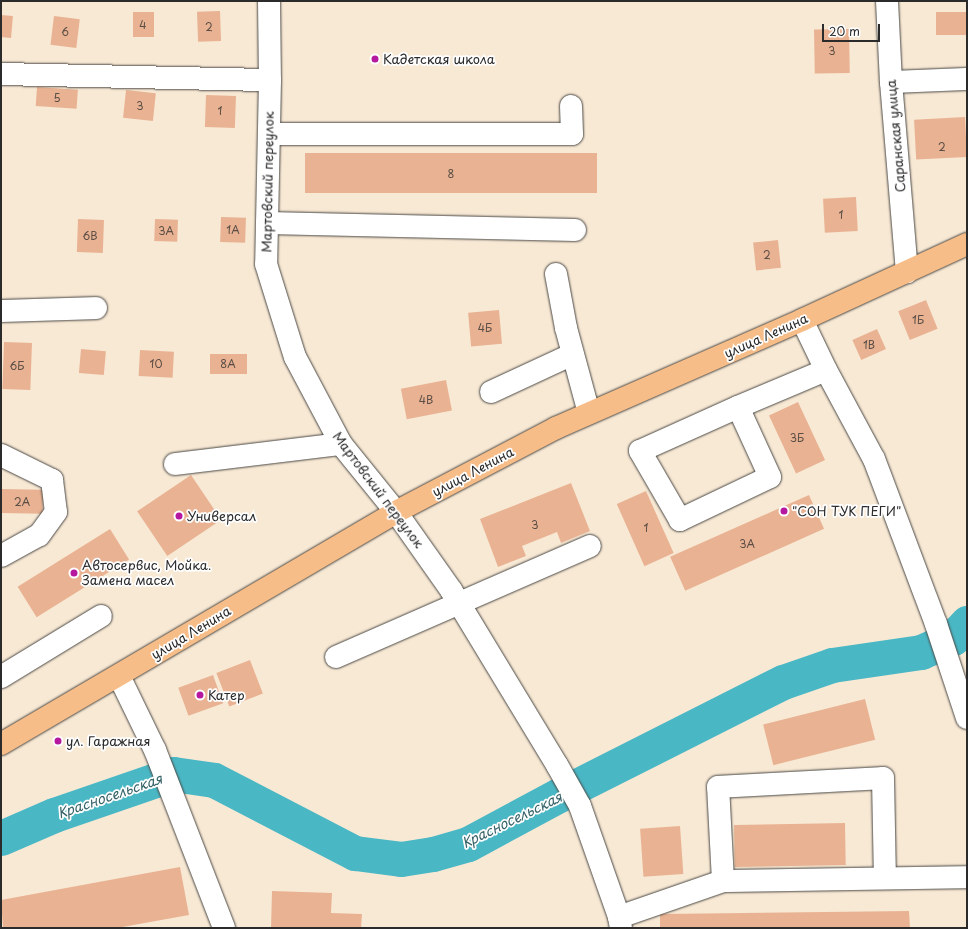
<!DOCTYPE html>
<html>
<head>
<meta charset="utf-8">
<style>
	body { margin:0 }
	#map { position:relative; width:968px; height:929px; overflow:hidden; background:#f8e9d5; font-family:"Playpen Sans",sans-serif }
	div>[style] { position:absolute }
	.river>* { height:35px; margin:-17.5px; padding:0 17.5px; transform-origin:17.5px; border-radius:17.5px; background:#4ab7c5 }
	.building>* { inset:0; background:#e9b393; transform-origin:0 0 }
	.roads { filter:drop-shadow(0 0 1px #4a4844) drop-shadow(0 0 1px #4a4844) }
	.minor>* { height:22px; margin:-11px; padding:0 11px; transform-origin:11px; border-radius:11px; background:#fff }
	.major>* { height:22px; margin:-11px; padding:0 11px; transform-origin:11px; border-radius:11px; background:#f7bd88 }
	.dots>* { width:11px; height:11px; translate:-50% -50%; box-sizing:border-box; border:2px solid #fff; border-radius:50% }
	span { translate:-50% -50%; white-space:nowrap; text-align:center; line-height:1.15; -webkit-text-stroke:3.5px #fff; paint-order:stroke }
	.number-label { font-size:11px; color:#5a4d45 }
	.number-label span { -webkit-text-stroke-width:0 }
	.poi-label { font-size:13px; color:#2b2b2b }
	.left { translate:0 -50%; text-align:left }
	.street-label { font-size:13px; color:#2b2b2b }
	.water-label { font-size:14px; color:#376369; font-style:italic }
	.frame { position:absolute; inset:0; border:2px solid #2b2b2b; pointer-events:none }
	.scale { position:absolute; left:822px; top:24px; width:58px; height:18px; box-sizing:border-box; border:2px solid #2b2b2b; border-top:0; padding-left:5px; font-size:12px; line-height:14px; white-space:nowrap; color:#2b2b2b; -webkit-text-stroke:3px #fff; paint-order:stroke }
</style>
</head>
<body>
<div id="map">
	<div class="river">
		<i style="left:1px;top:838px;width:58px;rotate:-23.5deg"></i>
		<i style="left:54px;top:815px;width:126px;rotate:-19deg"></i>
		<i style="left:173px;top:774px;width:41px;rotate:8.3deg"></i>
		<i style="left:214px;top:780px;width:159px;rotate:27.4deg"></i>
		<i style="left:355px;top:853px;width:46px;rotate:7.4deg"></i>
		<i style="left:401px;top:859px;width:32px;rotate:-9deg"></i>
		<i style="left:433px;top:854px;width:36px;rotate:-16deg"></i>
		<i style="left:468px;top:844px;width:103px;rotate:-28.3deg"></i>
		<i style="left:559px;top:795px;width:251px;rotate:-26.8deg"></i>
		<i style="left:783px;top:682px;width:52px;rotate:-19.1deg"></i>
		<i style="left:832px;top:665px;width:90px;rotate:-8.3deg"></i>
		<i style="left:921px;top:652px;width:35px;rotate:-24deg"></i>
		<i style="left:953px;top:638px;width:21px;rotate:-47deg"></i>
	</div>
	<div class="building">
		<i style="left:220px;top:11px;width:30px;height:23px;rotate:88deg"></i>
		<i style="left:133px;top:12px;width:21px;height:25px"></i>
		<i style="left:967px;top:12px;width:23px;height:31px;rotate:90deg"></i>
		<i style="left:1px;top:15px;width:12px;height:22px;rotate:5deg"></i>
		<i style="left:54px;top:16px;width:26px;height:29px;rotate:7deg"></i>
		<i style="left:849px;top:29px;width:44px;height:35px;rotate:89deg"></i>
		<i style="left:37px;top:87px;width:41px;height:19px;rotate:4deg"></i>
		<i style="left:126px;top:90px;width:30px;height:28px;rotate:6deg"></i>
		<i style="left:206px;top:95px;width:30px;height:32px;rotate:2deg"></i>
		<i style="left:965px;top:117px;width:40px;height:51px;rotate:87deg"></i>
		<i style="left:305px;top:153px;width:292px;height:40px"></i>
		<i style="left:856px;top:197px;width:34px;height:33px;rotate:87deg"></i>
		<i style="left:221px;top:217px;width:25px;height:25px;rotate:2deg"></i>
		<i style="left:78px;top:219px;width:26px;height:33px;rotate:2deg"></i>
		<i style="left:155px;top:219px;width:23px;height:22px;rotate:2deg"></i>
		<i style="left:778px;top:240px;width:28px;height:25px;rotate:84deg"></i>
		<i style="left:926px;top:300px;width:31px;height:30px;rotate:68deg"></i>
		<i style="left:499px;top:310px;width:34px;height:31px;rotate:85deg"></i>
		<i style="left:877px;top:329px;width:22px;height:27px;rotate:66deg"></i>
		<i style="left:4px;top:342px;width:28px;height:47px;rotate:2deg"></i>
		<i style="left:81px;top:349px;width:25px;height:24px;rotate:5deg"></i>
		<i style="left:140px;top:350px;width:34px;height:26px;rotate:3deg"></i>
		<i style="left:210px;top:354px;width:37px;height:20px"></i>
		<i style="left:446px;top:380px;width:31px;height:46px;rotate:79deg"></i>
		<i style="left:798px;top:402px;width:64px;height:32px;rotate:65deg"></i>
		<i style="left:191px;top:475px;width:54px;height:65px;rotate:56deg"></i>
		<i style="clip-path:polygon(571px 483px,590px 531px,561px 543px,557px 532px,522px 546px,526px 556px,498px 567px,480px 519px)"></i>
		<i style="left:1px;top:489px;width:42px;height:24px;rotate:1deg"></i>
		<i style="left:646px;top:491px;width:68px;height:32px;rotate:66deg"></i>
		<i style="left:809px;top:495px;width:37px;height:152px;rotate:66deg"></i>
		<i style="left:110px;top:529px;width:36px;height:109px;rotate:58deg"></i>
		<i style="left:250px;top:660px;width:36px;height:36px;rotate:69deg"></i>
		<i style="left:213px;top:675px;width:30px;height:37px;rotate:70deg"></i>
		<i style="left:865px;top:699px;width:42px;height:105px;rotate:76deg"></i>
		<i style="left:845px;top:823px;width:42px;height:111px;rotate:89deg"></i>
		<i style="left:680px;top:826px;width:48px;height:40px;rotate:86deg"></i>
		<i style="clip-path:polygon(180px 867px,189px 915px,117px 928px,3px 928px,1px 900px)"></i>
		<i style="clip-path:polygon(272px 891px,332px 893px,331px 913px,362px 914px,361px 928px,271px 928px)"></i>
		<i style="clip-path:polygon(909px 911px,910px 928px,660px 928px,660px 914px)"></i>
	</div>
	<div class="roads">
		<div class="minor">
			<i style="left:269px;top:1px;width:79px;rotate:89.3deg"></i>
			<i style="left:270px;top:80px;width:184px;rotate:91.2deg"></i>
			<i style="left:266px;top:264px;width:97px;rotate:72.7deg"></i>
			<i style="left:295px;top:357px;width:98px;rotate:62.1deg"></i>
			<i style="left:341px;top:444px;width:87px;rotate:51deg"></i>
			<i style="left:396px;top:512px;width:95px;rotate:54.8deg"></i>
			<i style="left:451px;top:590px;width:205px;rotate:58.8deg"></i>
			<i style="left:557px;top:765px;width:47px;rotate:60.7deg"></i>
			<i style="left:580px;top:806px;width:118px;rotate:70.6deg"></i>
			<i style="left:619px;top:917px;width:11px;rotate:80deg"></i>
			<i style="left:887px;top:1px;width:81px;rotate:87.2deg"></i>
			<i style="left:891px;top:82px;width:191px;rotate:85.2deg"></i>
			<i style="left:1px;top:74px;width:269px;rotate:1.3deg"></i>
			<i style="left:891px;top:82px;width:76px;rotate:-2.3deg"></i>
			<i style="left:269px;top:134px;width:303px"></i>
			<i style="left:572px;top:134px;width:28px;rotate:-92deg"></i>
			<i style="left:267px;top:223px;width:308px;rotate:1.3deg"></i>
			<i style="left:556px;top:274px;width:55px;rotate:79.5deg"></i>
			<i style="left:566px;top:328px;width:88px;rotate:74.9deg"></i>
			<i style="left:1px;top:311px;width:95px;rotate:-1.8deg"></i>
			<i style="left:826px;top:370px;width:101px;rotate:61.7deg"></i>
			<i style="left:874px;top:459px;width:176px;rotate:69.4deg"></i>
			<i style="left:936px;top:624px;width:99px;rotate:71.7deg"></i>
			<i style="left:491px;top:392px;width:90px;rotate:-24.9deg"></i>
			<i style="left:738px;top:407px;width:77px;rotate:65.4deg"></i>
			<i style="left:770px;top:477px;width:100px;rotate:154.5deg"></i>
			<i style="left:680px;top:520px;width:80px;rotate:-120.1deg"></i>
			<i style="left:640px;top:451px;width:107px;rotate:-24.2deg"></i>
			<i style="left:738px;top:407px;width:95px;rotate:-22.8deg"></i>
			<i style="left:826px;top:370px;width:55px;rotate:-115.6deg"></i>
			<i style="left:1px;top:455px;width:57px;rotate:26.1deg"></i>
			<i style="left:52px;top:480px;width:32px;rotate:83deg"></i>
			<i style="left:56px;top:512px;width:29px;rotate:126deg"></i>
			<i style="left:39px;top:535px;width:43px;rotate:151.1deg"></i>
			<i style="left:175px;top:464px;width:167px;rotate:-6.9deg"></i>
			<i style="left:336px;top:657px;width:277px;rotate:-23.6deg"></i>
			<i style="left:119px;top:676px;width:82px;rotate:64.1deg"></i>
			<i style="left:155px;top:750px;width:191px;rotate:68.8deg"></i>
			<i style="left:1px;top:677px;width:117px;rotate:-31.4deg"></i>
			<i style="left:723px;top:881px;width:94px;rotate:-93deg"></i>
			<i style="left:718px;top:787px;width:165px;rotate:-3.1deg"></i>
			<i style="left:883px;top:778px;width:100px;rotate:88.9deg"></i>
			<i style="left:619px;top:917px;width:110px;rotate:-19.1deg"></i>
			<i style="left:723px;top:881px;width:244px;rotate:-0.9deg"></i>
		</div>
		<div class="major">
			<i style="left:1px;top:744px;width:458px;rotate:-30.4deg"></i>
			<i style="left:396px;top:512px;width:181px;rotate:-27.7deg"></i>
			<i style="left:556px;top:428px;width:269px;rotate:-23.7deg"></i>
			<i style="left:802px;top:320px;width:182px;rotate:-24.7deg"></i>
		</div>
	</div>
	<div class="dots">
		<i style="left:375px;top:59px;background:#b5179e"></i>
		<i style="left:784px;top:511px;background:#b5179e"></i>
		<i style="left:179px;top:516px;background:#b5179e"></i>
		<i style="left:74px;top:573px;background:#b5179e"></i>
		<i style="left:200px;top:695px;background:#b5179e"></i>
		<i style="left:58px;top:741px;background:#b5179e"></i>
	</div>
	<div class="number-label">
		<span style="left:143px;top:25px">4</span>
		<span style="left:209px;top:27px">2</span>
		<span style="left:65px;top:32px">6</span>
		<span style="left:832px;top:51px">3</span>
		<span style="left:57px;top:98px">5</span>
		<span style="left:140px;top:106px">3</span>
		<span style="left:220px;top:111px">1</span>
		<span style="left:942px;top:147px">2</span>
		<span style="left:451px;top:174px">8</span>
		<span style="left:841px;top:215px">1</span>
		<span style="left:233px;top:230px">1А</span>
		<span style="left:166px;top:231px">3А</span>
		<span style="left:90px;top:236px">6В</span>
		<span style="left:767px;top:255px">2</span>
		<span style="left:918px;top:320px">1Б</span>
		<span style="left:485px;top:328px">4Б</span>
		<span style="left:869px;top:345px">1В</span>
		<span style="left:156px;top:364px">10</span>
		<span style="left:228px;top:364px">8А</span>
		<span style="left:17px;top:366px">6Б</span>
		<span style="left:426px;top:400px">4В</span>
		<span style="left:797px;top:438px">3Б</span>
		<span style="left:22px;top:502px">2А</span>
		<span style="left:535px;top:525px">3</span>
		<span style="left:646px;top:528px">1</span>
		<span style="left:747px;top:544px">3А</span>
	</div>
	<div class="poi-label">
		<span class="left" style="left:383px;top:59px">Кадетская школа</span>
		<span class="left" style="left:792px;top:511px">"СОН ТУК ПЕГИ"</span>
		<span class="left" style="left:187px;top:516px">Универсал</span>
		<span class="left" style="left:82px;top:573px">Автосервис, Мойка.<br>Замена масел</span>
		<span class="left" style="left:208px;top:695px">Катер</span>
		<span class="left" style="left:66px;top:741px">ул. Гаражная</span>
	</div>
	<div class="street-label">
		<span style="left:896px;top:136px;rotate:-95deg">Саранская улица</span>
		<span style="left:268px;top:182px;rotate:-89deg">Мартовский переулок</span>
		<span style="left:766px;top:336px;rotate:-24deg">улица Ленина</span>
		<span style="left:473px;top:472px;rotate:-28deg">улица Ленина</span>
		<span style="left:378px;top:490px;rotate:53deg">Мартовский переулок</span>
		<span style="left:191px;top:633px;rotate:-31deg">улица Ленина</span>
	</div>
	<div class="water-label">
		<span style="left:110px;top:796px;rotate:-19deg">Красносельская</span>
		<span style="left:512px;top:820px;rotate:-26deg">Красносельская</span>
	</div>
	<div class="frame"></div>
	<div class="scale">20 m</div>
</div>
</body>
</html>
